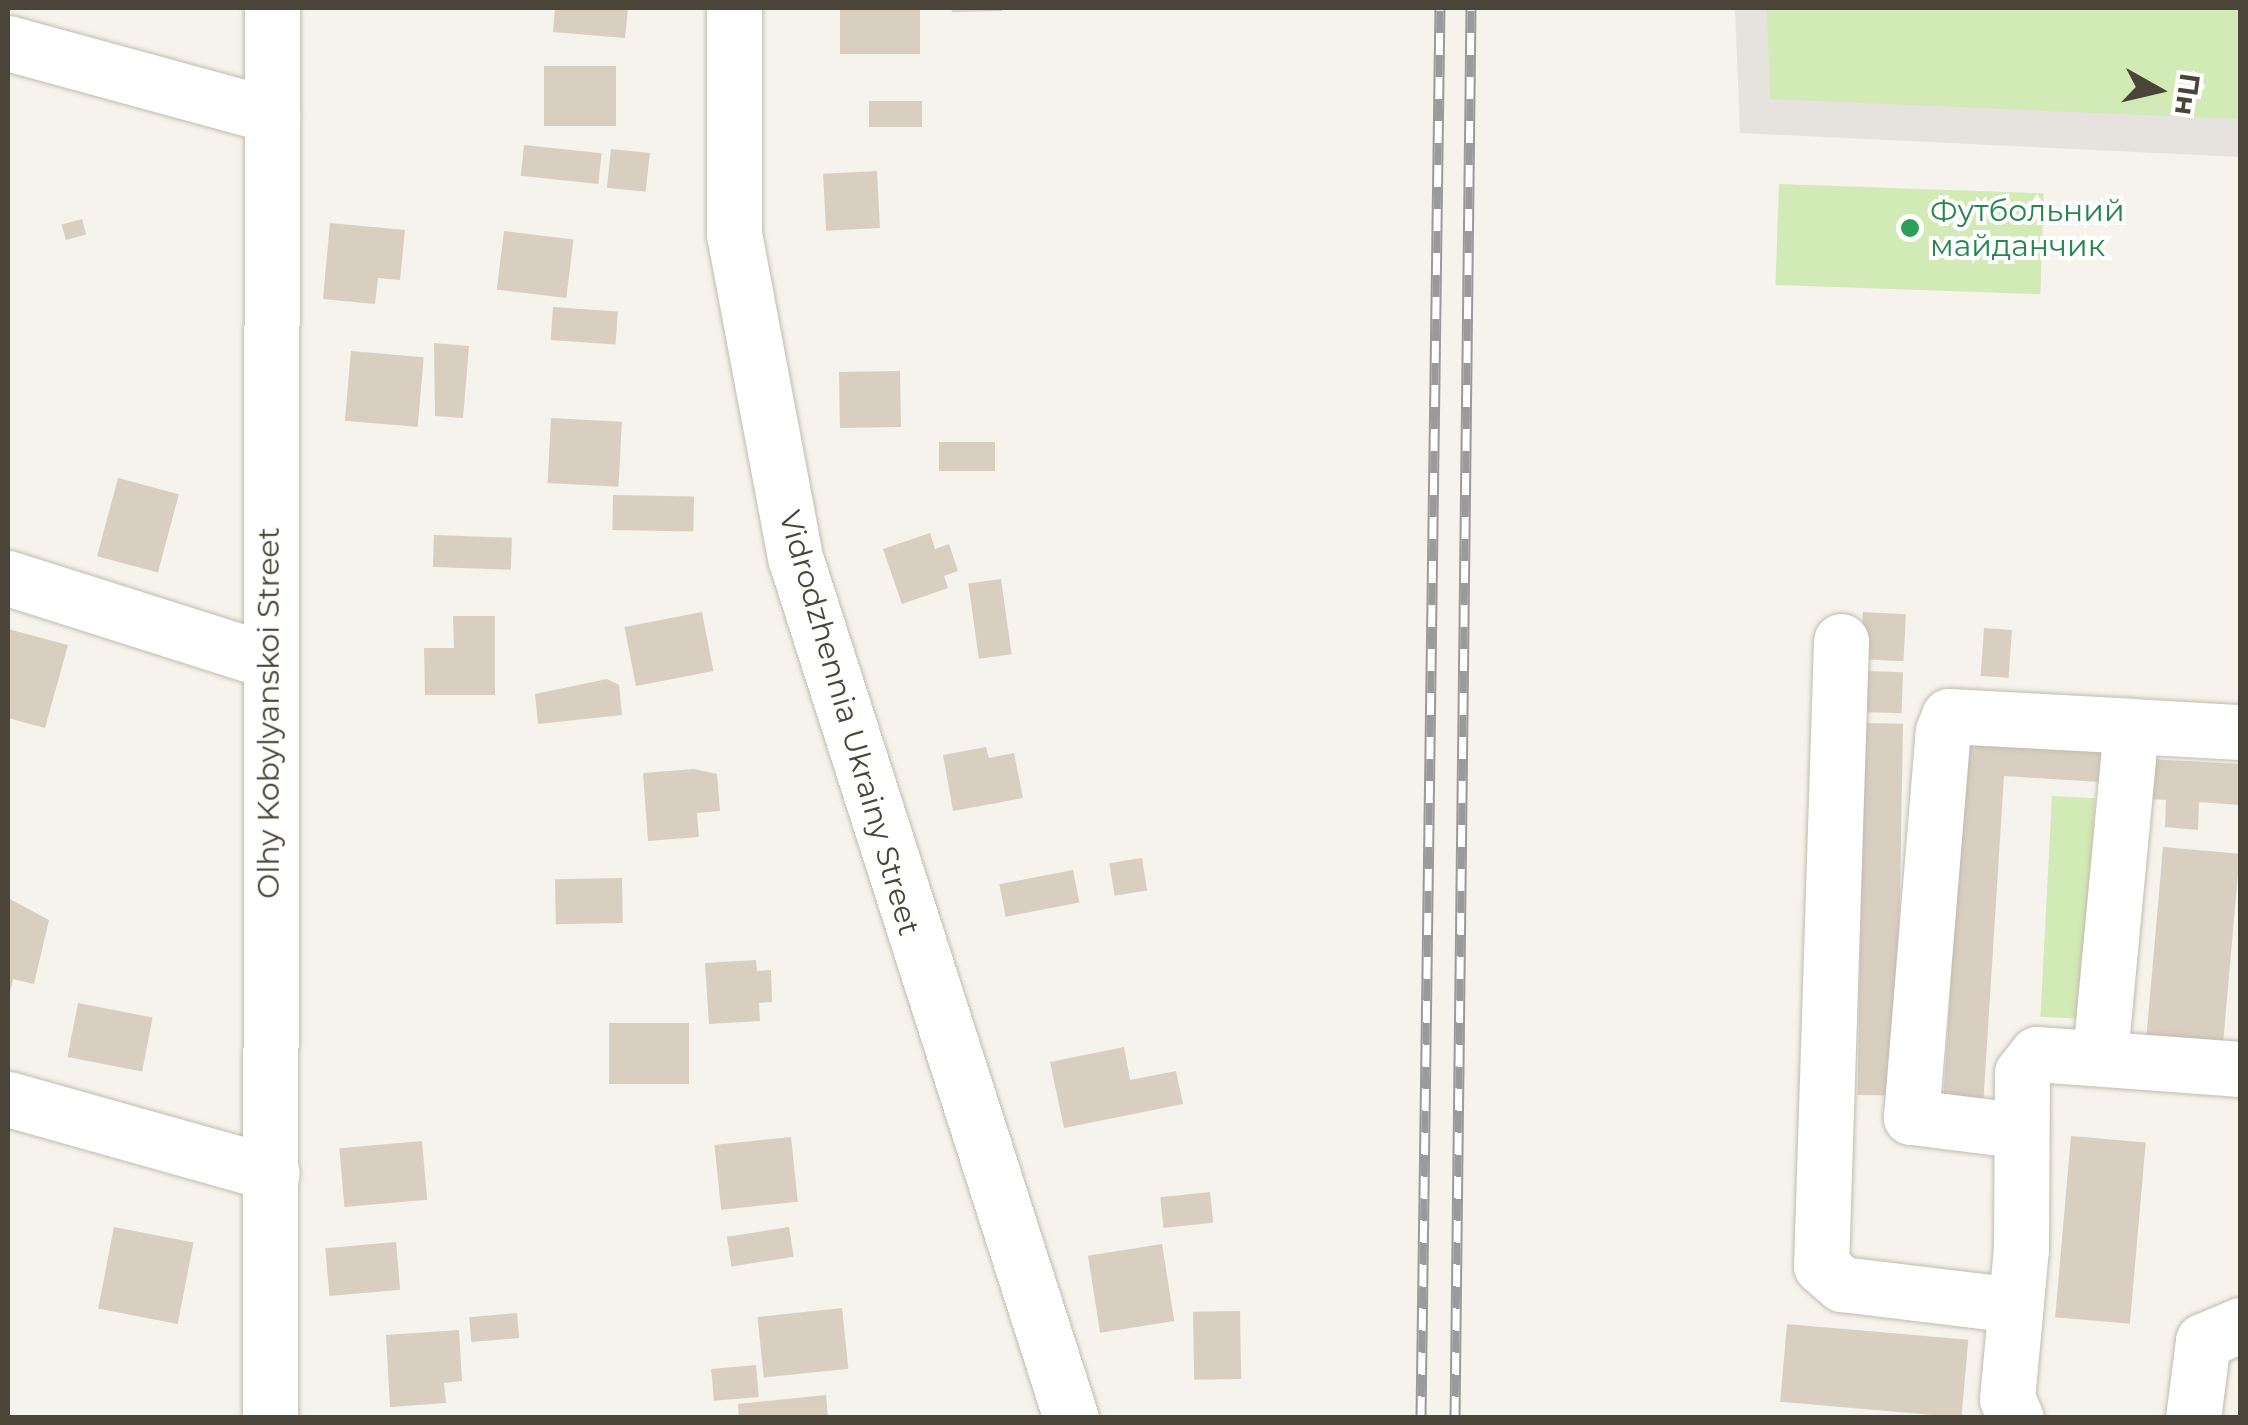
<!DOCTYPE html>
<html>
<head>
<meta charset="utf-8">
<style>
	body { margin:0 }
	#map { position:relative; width:2248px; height:1425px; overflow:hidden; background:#f6f3ec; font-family:Montserrat,sans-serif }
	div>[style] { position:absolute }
	.industrial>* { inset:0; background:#e6e2dd }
	.green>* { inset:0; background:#d2eab5; transform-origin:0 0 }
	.building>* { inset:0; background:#d8cfc1; transform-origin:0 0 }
	.roads { filter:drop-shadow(0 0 2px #c2bbae) drop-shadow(0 0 2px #c2bbae) }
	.minor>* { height:55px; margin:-27.5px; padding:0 27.5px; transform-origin:27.5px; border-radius:27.5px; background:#fff }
	.rail>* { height:11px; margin-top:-5.5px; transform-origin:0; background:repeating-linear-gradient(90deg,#fff 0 22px,#9a9a9a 0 44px); box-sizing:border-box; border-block:2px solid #9a9a9a }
	.dots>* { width:28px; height:28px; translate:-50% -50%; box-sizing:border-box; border:5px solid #fff; border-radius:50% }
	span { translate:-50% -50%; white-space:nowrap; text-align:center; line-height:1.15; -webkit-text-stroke:8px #fff; paint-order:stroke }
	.leisure-label { font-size:30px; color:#27864d }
	.left { translate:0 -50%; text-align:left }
	.street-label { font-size:30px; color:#4b4439 }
	.frame { position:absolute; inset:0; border:10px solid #4b4439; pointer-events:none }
	.north { position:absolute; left:2108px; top:40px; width:100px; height:100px; -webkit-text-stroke:8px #fff; paint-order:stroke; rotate:98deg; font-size:28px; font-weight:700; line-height:40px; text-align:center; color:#4b4439 }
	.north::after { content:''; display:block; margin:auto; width:35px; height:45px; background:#4b4439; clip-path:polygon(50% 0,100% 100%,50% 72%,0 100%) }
</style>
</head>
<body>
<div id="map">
	<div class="industrial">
		<i style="clip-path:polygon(1735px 8px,2240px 8px,2240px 157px,1740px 133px)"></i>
	</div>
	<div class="green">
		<i style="clip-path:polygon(1767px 8px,2240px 8px,2240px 119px,1770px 99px)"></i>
		<i style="left:1779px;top:184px;width:265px;height:101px;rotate:2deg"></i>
		<i style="left:2052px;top:796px;width:43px;height:221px;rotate:3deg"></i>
	</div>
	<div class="building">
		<i style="clip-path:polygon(555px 8px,628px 8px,625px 38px,553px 32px)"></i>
		<i style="left:840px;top:8px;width:80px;height:46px"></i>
		<i style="clip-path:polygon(951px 8px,1002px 8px,1002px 11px,952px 12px)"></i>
		<i style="left:544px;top:66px;width:72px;height:60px"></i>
		<i style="left:922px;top:101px;width:26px;height:53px;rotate:90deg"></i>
		<i style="left:524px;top:145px;width:78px;height:31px;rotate:6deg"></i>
		<i style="left:611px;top:149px;width:39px;height:39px;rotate:6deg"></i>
		<i style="left:877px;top:171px;width:57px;height:54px;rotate:87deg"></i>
		<i style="left:82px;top:219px;width:16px;height:21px;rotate:75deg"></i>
		<i style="clip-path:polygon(330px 223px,405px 230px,400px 280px,378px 278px,375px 304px,323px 299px)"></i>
		<i style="left:504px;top:231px;width:70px;height:59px;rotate:7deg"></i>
		<i style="left:553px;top:307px;width:65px;height:33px;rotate:4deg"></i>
		<i style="clip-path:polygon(434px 343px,469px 346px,463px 418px,435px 416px)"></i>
		<i style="left:351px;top:351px;width:73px;height:70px;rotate:5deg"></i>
		<i style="left:900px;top:371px;width:56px;height:61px;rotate:89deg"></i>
		<i style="left:551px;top:418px;width:71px;height:65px;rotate:3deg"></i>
		<i style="left:995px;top:442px;width:29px;height:56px;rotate:90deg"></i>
		<i style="left:118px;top:478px;width:63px;height:81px;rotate:15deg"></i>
		<i style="left:613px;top:495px;width:81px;height:35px;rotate:1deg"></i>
		<i style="clip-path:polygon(930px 533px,935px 549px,949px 544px,958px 571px,944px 576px,948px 588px,902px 604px,883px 549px)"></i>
		<i style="left:434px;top:535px;width:78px;height:32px;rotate:2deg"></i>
		<i style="left:1001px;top:579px;width:76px;height:33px;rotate:82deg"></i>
		<i style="left:702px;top:612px;width:60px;height:79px;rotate:79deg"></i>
		<i style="left:1863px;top:612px;width:43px;height:47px;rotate:3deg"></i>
		<i style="clip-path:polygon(453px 616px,495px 616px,495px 695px,425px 695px,424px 648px,454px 648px)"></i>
		<i style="left:1984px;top:628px;width:28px;height:48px;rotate:4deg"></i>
		<i style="clip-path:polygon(8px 629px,68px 645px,45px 728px,8px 718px)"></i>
		<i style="left:1865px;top:671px;width:38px;height:41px;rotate:2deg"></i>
		<i style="clip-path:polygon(607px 679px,619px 685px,622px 715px,538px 724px,535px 694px)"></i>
		<i style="left:1864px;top:723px;width:39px;height:372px;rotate:1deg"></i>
		<i style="clip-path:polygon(1966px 741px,2101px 749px,2100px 782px,2004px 776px,1983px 1107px,1943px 1104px)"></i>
		<i style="clip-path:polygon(986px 747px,989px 758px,1014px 753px,1023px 798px,953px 811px,943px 755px)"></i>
		<i style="clip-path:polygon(2150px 759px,2240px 764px,2240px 805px,2199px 802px,2198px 830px,2165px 827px,2166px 800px,2148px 799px)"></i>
		<i style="clip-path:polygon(694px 769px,717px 774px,720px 811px,697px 813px,699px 837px,648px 841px,643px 773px)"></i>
		<i style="left:2163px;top:847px;width:77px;height:190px;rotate:5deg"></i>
		<i style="left:1142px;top:858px;width:33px;height:33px;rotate:81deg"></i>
		<i style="left:1073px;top:870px;width:33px;height:75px;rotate:79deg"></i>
		<i style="left:622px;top:878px;width:45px;height:67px;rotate:89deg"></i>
		<i style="clip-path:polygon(8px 898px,49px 920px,34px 984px,13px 979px,9px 996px)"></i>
		<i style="clip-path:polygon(756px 960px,757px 971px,771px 970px,772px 1002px,759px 1003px,760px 1021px,709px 1024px,705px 963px)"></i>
		<i style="left:78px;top:1003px;width:76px;height:55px;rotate:11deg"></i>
		<i style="left:689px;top:1023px;width:61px;height:80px;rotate:90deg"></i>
		<i style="clip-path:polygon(1124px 1047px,1130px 1080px,1176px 1071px,1183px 1104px,1064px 1128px,1050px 1062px)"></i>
		<i style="left:2071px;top:1136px;width:75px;height:182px;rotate:5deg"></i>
		<i style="left:791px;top:1137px;width:65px;height:77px;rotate:84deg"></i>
		<i style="left:422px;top:1141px;width:59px;height:83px;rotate:85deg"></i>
		<i style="left:1210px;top:1192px;width:31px;height:50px;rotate:84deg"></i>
		<i style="left:114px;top:1227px;width:81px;height:83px;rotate:11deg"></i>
		<i style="left:789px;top:1227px;width:30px;height:63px;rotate:81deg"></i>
		<i style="left:396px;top:1242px;width:48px;height:71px;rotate:85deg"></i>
		<i style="left:1162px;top:1244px;width:78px;height:75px;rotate:81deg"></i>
		<i style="left:842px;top:1308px;width:61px;height:85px;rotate:84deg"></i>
		<i style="left:1240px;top:1311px;width:68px;height:47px;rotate:89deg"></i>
		<i style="left:517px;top:1313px;width:25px;height:48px;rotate:85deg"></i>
		<i style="left:1787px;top:1324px;width:182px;height:78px;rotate:5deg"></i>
		<i style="clip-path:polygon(459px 1330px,462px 1381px,444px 1383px,446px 1403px,390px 1407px,386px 1335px)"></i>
		<i style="left:756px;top:1365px;width:32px;height:45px;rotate:85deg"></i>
		<i style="clip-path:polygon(826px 1395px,828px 1418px,739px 1418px,738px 1404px)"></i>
	</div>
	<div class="roads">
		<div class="minor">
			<i style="left:734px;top:8px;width:226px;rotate:90deg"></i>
			<i style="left:734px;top:234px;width:329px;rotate:79.3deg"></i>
			<i style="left:795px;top:557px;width:904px;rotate:72.23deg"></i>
			<i style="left:8px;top:43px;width:274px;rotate:15.3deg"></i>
			<i style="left:8px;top:578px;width:271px;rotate:17.6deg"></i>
			<i style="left:1841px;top:641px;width:625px;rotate:91.83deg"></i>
			<i style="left:1821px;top:1266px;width:28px;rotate:41deg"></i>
			<i style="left:1842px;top:1284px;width:175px;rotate:6.9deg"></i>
			<i style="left:2100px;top:1055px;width:330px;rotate:-84.6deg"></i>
			<i style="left:2131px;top:726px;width:109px;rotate:3.2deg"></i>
			<i style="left:8px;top:1099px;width:274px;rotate:15.7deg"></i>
			<i style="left:2016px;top:1130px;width:106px;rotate:-172.9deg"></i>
			<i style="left:1911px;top:1117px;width:387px;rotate:-85.3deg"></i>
			<i style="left:1943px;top:731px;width:16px;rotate:-68deg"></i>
			<i style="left:1949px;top:716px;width:182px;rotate:3.1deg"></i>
			<i style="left:270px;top:1418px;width:1410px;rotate:-89.92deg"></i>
			<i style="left:2016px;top:1418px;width:21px;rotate:-115deg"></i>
			<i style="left:2007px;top:1399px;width:151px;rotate:-84.7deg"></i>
			<i style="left:2021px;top:1249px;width:176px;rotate:-89.7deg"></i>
			<i style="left:2022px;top:1073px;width:24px;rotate:-52deg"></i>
			<i style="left:2037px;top:1054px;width:204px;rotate:4.2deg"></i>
			<i style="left:2193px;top:1418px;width:78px;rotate:-82.6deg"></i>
			<i style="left:2203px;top:1341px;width:40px;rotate:-23.4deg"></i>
		</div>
	</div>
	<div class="rail">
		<i style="left:1421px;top:1418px;width:1410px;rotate:-89.23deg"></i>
		<i style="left:1455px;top:1418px;width:1410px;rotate:-89.35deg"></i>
	</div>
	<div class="dots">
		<i style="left:1910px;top:228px;background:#2e9e5b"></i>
	</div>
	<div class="leisure-label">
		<span class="left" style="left:1930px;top:228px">Футбольний<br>майданчик</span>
	</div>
	<div class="street-label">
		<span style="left:269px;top:713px;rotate:-90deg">Olhy Kobylyanskoi Street</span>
		<span style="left:849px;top:723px;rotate:74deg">Vidrodzhennia Ukrainy Street</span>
	</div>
	<div class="frame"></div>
	<div class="north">Пн</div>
</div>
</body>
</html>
